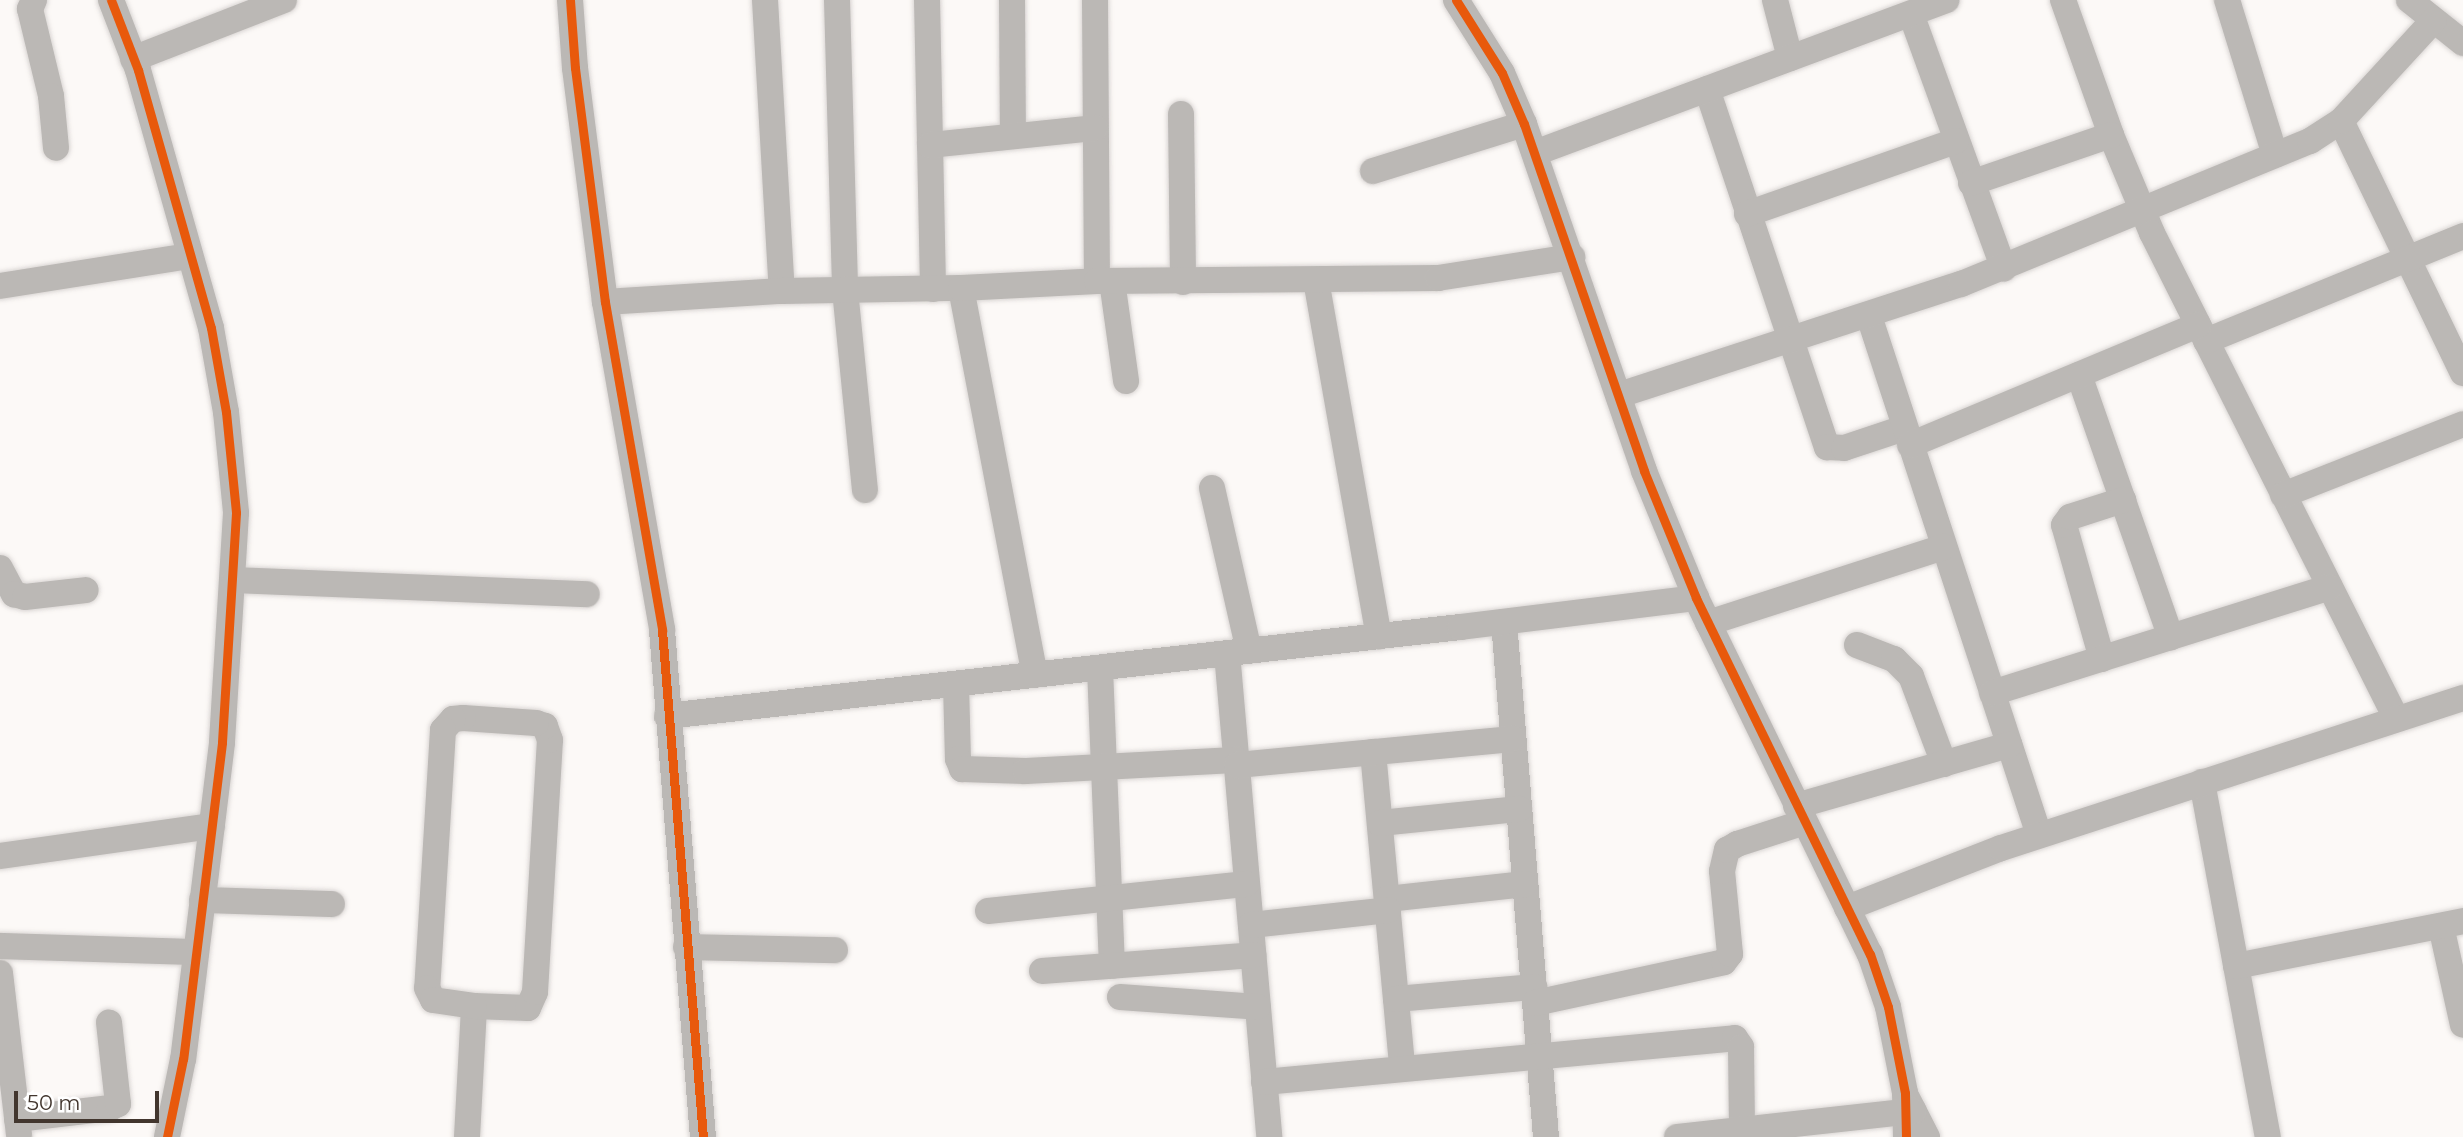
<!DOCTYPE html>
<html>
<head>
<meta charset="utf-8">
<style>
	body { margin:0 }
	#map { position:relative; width:2463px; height:1137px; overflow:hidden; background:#fcf9f7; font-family:Montserrat,sans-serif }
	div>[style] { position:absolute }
	.roads { filter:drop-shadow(0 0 2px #dad6d4) drop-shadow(0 0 2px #dad6d4) }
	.minor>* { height:26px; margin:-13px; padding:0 13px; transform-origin:13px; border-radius:13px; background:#bbb8b5 }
	.cycleway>* { height:9px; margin:-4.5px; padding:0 4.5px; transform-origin:4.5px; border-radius:4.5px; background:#e8590c }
	span { translate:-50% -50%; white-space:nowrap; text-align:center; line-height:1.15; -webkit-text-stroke:5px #fff; paint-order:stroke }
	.scale { position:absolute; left:14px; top:1091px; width:145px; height:32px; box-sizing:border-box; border:4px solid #42362e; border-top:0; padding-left:9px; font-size:21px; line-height:24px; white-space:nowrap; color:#42362e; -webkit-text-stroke:5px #fff; paint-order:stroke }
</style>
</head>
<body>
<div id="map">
	<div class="roads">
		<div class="minor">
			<i style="left:34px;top:0;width:10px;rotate:114deg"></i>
			<i style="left:30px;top:9px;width:89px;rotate:76.4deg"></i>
			<i style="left:51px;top:96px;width:52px;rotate:84.5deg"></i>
			<i style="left:111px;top:0;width:75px;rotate:68.9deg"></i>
			<i style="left:138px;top:70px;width:268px;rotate:74.2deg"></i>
			<i style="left:211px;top:328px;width:85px;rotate:79.9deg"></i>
			<i style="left:226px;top:412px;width:101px;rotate:84.3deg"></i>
			<i style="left:236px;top:513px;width:230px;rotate:93.5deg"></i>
			<i style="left:222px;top:743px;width:318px;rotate:97deg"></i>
			<i style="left:183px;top:1059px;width:80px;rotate:101.6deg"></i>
			<i style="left:570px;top:0;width:68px;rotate:85.8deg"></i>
			<i style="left:575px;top:68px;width:236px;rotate:82.7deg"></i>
			<i style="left:605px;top:302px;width:333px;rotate:80.1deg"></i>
			<i style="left:662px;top:630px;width:509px;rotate:85.38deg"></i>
			<i style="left:765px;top:0;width:291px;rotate:86.7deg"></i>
			<i style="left:837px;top:0;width:290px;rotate:88.4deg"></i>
			<i style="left:845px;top:290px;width:201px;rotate:84.3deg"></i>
			<i style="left:927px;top:0;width:289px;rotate:88.8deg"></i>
			<i style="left:1012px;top:0;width:136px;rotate:89.6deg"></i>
			<i style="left:1095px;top:0;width:281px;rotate:89.6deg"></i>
			<i style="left:1456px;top:0;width:86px;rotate:57.8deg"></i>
			<i style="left:1502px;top:73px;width:56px;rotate:66.7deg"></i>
			<i style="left:1524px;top:124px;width:367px;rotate:70.9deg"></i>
			<i style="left:1644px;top:471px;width:137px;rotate:67.7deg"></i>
			<i style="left:1696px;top:598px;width:396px;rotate:64deg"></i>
			<i style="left:1870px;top:954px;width:56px;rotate:71.2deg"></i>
			<i style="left:1888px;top:1007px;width:88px;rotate:78.8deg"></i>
			<i style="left:1905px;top:1093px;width:44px;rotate:88.7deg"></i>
			<i style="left:1775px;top:0;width:60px;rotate:75.5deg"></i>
			<i style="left:2063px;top:0;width:143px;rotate:70.4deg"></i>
			<i style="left:2111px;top:135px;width:106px;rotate:67.3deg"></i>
			<i style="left:2152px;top:233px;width:543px;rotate:63.29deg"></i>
			<i style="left:2227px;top:0;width:162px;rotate:72.8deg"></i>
			<i style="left:2409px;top:0;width:69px;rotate:38.5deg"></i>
			<i style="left:1911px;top:14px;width:271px;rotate:70deg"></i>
			<i style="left:133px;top:59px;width:162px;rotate:-21.3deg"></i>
			<i style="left:1707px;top:89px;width:378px;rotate:71.5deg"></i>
			<i style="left:1827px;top:447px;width:17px;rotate:3deg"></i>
			<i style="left:1844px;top:448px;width:63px;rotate:-18.4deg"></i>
			<i style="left:1181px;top:114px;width:168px;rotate:89.3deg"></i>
			<i style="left:2341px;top:121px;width:280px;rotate:64.2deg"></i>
			<i style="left:930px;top:145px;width:166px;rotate:-5.9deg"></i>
			<i style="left:1535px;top:153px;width:439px;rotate:-20.4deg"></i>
			<i style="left:1373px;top:171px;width:158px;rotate:-17.3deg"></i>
			<i style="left:1971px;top:183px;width:148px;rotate:-18.9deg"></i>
			<i style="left:1747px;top:214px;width:221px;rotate:-19.3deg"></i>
			<i style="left:1316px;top:280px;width:362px;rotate:80deg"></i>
			<i style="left:1112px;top:281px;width:101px;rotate:82deg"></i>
			<i style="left:0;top:286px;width:192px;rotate:-9deg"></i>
			<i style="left:961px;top:288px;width:394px;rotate:79.2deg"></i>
			<i style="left:605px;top:302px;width:177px;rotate:-3.6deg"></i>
			<i style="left:782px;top:291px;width:179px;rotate:-1deg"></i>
			<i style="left:961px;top:288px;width:136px;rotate:-2.9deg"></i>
			<i style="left:1097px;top:281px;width:341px;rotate:-0.5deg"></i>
			<i style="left:1438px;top:278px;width:136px;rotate:-8.9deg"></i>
			<i style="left:1869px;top:316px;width:546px;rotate:71.86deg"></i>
			<i style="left:2206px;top:341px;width:278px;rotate:-22.2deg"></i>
			<i style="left:2079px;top:375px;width:278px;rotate:70.7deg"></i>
			<i style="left:1619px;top:395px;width:360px;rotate:-18deg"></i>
			<i style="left:1961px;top:284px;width:377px;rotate:-22.3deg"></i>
			<i style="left:2310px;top:141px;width:37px;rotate:-33deg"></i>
			<i style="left:2341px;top:121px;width:137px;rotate:-47.4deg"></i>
			<i style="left:1910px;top:445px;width:312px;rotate:-22.6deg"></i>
			<i style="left:1212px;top:488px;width:167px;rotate:77.2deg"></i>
			<i style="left:2283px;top:495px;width:193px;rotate:-21.5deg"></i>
			<i style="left:0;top:568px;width:30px;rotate:62deg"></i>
			<i style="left:14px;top:594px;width:11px;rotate:15deg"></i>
			<i style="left:25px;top:597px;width:61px;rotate:-6.5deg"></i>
			<i style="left:234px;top:580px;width:353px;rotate:2.3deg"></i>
			<i style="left:1504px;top:622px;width:517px;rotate:85.34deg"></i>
			<i style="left:1708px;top:623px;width:248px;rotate:-17.9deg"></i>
			<i style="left:1857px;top:645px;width:40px;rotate:21deg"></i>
			<i style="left:1894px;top:659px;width:24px;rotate:45deg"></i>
			<i style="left:1911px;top:676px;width:94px;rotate:69.4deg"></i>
			<i style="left:1227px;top:653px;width:486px;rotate:85deg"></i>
			<i style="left:2102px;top:659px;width:139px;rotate:-105.8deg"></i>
			<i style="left:2064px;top:525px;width:10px;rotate:-53deg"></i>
			<i style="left:2070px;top:517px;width:56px;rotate:-17.8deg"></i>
			<i style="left:1100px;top:668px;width:298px;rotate:87.7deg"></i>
			<i style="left:956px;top:684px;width:75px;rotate:88.5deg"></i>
			<i style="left:958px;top:759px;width:11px;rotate:68deg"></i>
			<i style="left:962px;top:769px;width:63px;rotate:1.8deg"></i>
			<i style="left:1025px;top:771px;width:211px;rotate:-3deg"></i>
			<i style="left:1992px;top:693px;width:354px;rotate:-17.4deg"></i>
			<i style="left:667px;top:716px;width:798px;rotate:-6.4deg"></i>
			<i style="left:1460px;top:627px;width:238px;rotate:-7deg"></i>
			<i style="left:1373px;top:752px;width:316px;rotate:84.7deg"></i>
			<i style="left:1237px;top:765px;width:277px;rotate:-5.4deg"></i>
			<i style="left:2202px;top:782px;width:361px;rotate:79.5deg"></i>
			<i style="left:1796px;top:806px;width:222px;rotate:-16deg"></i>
			<i style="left:1380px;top:823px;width:140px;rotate:-5.8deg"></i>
			<i style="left:0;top:856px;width:214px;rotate:-8.1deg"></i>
			<i style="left:1387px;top:899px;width:139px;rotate:-6.2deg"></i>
			<i style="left:202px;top:900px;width:130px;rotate:1.8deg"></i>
			<i style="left:1847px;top:908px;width:165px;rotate:-21.3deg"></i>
			<i style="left:2001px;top:848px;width:486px;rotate:-18deg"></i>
			<i style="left:988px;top:911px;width:260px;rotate:-6deg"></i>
			<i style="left:1251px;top:925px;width:138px;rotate:-6.2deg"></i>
			<i style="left:2441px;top:926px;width:101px;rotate:77.5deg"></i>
			<i style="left:0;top:946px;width:196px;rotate:1.8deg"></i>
			<i style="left:686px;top:947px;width:149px;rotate:1.2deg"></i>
			<i style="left:2236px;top:966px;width:231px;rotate:-11.2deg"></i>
			<i style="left:1042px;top:971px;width:212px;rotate:-4.3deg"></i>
			<i style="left:0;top:973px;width:163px;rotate:83.3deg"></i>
			<i style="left:1120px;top:997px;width:138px;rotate:4.1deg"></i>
			<i style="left:1396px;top:999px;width:139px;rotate:-5deg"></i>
			<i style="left:1535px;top:1003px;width:193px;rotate:-12.2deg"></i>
			<i style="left:1724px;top:962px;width:10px;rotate:-53deg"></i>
			<i style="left:1730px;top:954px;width:83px;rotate:-95.5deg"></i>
			<i style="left:1722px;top:871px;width:22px;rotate:-77deg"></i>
			<i style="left:1727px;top:850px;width:12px;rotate:-31deg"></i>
			<i style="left:1737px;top:844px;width:71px;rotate:-17.9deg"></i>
			<i style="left:1264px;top:1082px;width:473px;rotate:-5.3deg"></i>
			<i style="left:1735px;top:1038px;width:11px;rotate:56deg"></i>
			<i style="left:1741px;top:1047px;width:84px;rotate:89.3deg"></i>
			<i style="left:1907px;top:1098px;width:44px;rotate:62.9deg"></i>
			<i style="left:17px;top:1119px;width:94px;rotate:-6.7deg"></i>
			<i style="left:110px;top:1108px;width:9px;rotate:-27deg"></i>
			<i style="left:118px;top:1104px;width:82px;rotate:-96.3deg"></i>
			<i style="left:467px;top:1137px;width:131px;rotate:-86.9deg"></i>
			<i style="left:474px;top:1006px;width:54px;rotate:2.1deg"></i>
			<i style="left:528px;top:1008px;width:17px;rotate:-66deg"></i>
			<i style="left:535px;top:992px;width:252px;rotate:-86.6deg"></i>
			<i style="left:550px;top:740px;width:15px;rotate:-110deg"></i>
			<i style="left:545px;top:726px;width:9px;rotate:-162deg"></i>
			<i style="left:536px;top:723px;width:73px;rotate:-176.1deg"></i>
			<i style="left:463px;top:718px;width:10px;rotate:174deg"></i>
			<i style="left:453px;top:719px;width:15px;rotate:132deg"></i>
			<i style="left:443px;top:730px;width:258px;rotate:93.5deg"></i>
			<i style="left:427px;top:988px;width:13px;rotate:63deg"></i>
			<i style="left:433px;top:1000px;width:41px;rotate:8.3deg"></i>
			<i style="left:1677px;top:1137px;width:238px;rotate:-6.3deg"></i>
		</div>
	</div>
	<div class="cycleway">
		<i style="left:111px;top:0;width:75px;rotate:68.9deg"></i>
		<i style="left:138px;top:70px;width:268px;rotate:74.2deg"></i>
		<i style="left:211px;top:328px;width:85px;rotate:79.9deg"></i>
		<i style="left:226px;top:412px;width:101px;rotate:84.3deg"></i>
		<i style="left:236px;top:513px;width:230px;rotate:93.5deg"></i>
		<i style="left:222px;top:743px;width:318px;rotate:97deg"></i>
		<i style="left:183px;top:1059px;width:80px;rotate:101.6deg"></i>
		<i style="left:570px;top:0;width:68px;rotate:85.8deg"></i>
		<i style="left:575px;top:68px;width:236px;rotate:82.7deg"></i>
		<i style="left:605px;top:302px;width:333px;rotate:80.1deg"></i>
		<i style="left:662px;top:630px;width:509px;rotate:85.38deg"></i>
		<i style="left:1456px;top:0;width:86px;rotate:57.8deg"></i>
		<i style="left:1502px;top:73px;width:56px;rotate:66.7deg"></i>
		<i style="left:1524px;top:124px;width:367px;rotate:70.9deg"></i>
		<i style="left:1644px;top:471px;width:137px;rotate:67.7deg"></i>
		<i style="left:1696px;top:598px;width:396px;rotate:64deg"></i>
		<i style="left:1870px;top:954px;width:56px;rotate:71.2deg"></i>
		<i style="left:1888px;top:1007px;width:88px;rotate:78.8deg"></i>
		<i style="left:1905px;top:1093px;width:44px;rotate:88.7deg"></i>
	</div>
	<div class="scale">50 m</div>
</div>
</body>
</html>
